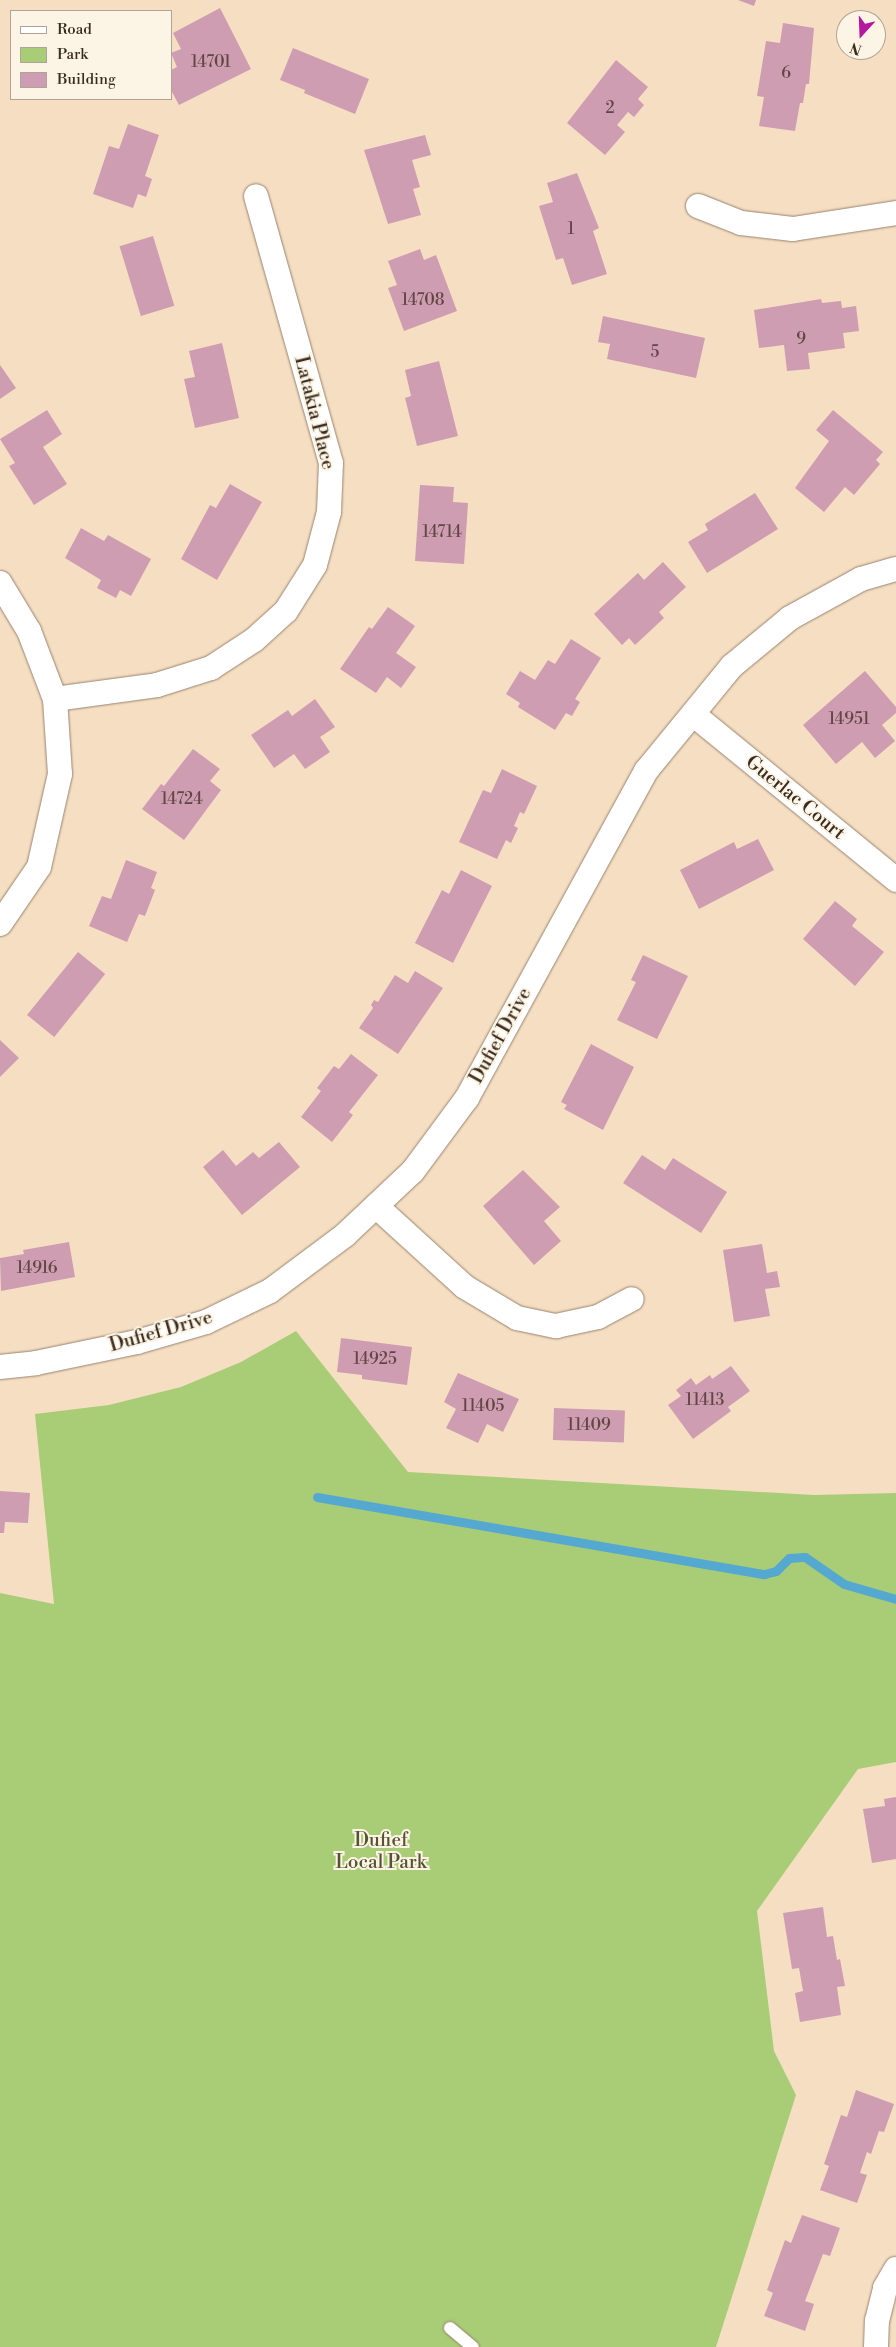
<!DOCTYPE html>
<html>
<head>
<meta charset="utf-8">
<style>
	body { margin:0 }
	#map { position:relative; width:896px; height:2347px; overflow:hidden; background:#f5dec2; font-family:"Libre Bodoni",serif }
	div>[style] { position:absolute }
	.green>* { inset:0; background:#a9cd76 }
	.stream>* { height:9px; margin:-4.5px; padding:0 4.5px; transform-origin:4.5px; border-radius:4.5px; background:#55a9d0 }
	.building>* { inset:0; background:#cf9db2; transform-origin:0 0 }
	.roads { filter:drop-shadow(0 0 1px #988470) drop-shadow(0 0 1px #988470) }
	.lane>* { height:12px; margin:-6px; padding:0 6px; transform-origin:6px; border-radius:6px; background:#fff }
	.street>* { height:24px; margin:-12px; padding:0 12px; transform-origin:12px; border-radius:12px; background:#fff }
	span { translate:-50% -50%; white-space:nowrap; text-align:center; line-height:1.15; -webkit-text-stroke:4px #fcf5e5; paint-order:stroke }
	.number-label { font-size:16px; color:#604743 }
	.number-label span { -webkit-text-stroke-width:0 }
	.street-label { font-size:19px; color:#3b2a1e }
	.park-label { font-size:19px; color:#565334 }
	.legend { position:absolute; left:10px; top:10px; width:162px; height:90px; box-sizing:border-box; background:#fcf5e5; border:1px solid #afa495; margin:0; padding:6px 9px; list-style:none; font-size:15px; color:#3b2a1e }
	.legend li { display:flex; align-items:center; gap:10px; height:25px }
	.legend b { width:25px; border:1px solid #afa495 }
	.north { position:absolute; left:836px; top:10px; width:50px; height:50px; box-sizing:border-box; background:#fcf5e5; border:1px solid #afa495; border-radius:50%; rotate:200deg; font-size:14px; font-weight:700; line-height:20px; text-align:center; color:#3b2a1e }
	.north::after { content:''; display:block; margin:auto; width:18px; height:22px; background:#b5179e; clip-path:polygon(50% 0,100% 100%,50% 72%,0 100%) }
</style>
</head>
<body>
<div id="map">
	<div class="green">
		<i style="clip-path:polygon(296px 1331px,408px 1472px,814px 1495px,896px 1493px,896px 1762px,858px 1769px,757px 1911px,774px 2051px,796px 2095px,716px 2347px,0 2347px,0 1593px,54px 1604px,35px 1414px,109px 1405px,181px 1387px,241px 1362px)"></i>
	</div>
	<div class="stream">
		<i style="left:317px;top:1497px;width:454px;rotate:9.8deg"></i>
		<i style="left:764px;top:1574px;width:12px;rotate:-14deg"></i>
		<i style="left:776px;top:1571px;width:18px;rotate:-45deg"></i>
		<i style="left:789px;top:1558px;width:16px;rotate:-4deg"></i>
		<i style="left:805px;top:1557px;width:47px;rotate:34.7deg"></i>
		<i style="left:844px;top:1584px;width:54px;rotate:16.1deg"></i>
	</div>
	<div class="building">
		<i style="clip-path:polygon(738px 0,756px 0,754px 6px)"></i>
		<i style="clip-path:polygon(220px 8px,251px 69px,179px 105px,171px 90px,171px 70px,177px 67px,171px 53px,181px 49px,173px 33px)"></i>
		<i style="clip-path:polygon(783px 23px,814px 28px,809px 84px,806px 84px,803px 103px,800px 103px,795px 131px,759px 126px,764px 97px,757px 96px,766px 41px,780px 43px)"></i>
		<i style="clip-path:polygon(293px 48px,369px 79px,355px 114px,304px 93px,305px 90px,280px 80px)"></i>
		<i style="clip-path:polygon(616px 60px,648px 87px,638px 99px,644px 105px,634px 117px,628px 112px,617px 125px,625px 132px,605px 155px,567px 123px)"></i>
		<i style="clip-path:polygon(128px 124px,159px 135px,145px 176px,152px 179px,146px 197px,138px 194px,133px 208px,93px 194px,109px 146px,119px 149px)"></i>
		<i style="clip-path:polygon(425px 135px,431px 155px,412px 160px,420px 187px,413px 189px,421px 215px,388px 224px,364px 150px)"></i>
		<i style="clip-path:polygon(577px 173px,599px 228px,593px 231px,607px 274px,572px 285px,563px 258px,556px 260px,539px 206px,553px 202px,547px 183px)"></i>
		<i style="left:153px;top:236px;width:73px;height:35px;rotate:73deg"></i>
		<i style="clip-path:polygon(420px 249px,424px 260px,436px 255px,457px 311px,404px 331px,388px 288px,397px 285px,388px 261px)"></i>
		<i style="clip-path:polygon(821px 299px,822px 303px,841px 301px,842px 308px,856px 306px,859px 331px,843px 333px,845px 348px,808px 353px,810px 369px,787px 371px,784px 345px,759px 348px,754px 310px)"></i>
		<i style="clip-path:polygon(603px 316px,705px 338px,696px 378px,607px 359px,610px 344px,598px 342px)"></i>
		<i style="clip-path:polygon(222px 343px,239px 418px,195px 428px,184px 379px,195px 377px,189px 351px)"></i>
		<i style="clip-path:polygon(439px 361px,458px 436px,417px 446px,405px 398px,411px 396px,405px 370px)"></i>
		<i style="clip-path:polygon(0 365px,16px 388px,0 399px)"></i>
		<i style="clip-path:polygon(47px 410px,62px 434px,43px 447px,67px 484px,34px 505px,9px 466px,15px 463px,0 439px)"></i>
		<i style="clip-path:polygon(833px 410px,883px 452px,876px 460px,880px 464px,854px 495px,845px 487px,824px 512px,795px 488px,829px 441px,816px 430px)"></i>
		<i style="clip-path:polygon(230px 484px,262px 502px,217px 580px,181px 559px,210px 505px,216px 508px)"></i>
		<i style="clip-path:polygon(420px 485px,454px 487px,453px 502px,468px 503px,464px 564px,415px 561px)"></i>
		<i style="clip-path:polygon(755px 493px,778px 529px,707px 573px,688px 542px,708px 530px,705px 524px)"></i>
		<i style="clip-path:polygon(81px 528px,104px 541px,108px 535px,151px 559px,131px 596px,120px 590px,116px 598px,97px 588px,101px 580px,65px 558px)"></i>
		<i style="clip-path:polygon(663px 562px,686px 587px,659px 612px,664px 618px,635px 645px,629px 638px,622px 645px,594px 614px,638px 573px,644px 580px)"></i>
		<i style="clip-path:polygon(388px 607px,415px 626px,396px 653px,416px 667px,401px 688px,387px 677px,376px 693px,340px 669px,369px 627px,372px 629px)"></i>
		<i style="clip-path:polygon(571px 639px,601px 658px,575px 699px,580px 702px,572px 716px,566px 713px,555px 730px,518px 707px,520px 703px,506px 694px,520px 671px,535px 680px,548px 660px,555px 664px)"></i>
		<i style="clip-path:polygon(865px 671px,896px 707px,896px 713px,882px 725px,895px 741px,875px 758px,862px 742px,836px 764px,803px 725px)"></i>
		<i style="clip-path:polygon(315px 699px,335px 727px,320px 737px,330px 752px,305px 769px,294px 754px,274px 768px,251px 735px,288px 710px,292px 716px)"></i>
		<i style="clip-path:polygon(193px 749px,220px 769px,210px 781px,221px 790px,184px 840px,142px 809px,161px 784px,164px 786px)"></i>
		<i style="clip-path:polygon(502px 769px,537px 786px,524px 814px,520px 812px,514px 826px,518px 828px,511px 843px,506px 840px,497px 859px,459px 842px,483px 790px,491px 793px)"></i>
		<i style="clip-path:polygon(758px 839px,774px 870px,699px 909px,680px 870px,734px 842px,737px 849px)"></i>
		<i style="clip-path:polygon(126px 860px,157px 872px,151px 888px,155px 890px,145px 916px,139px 914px,127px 942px,89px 926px,102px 896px,111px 899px)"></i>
		<i style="clip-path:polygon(461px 870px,492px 886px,453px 963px,415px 943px,442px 890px,449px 894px)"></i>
		<i style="clip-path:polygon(835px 901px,857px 919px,852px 926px,884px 952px,855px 986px,803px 939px)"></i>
		<i style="left:78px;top:952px;width:35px;height:81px;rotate:39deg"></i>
		<i style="clip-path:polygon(643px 955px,688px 976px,657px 1039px,617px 1020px,636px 982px,631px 980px)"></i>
		<i style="clip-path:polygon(415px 971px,443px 988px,398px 1054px,359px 1028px,373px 1008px,371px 1005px,374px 1000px,378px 1002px,395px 975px,408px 983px)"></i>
		<i style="clip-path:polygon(0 1040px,19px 1058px,0 1077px)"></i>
		<i style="clip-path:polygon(591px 1044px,634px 1067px,603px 1130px,564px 1109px,567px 1105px,561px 1102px)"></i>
		<i style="clip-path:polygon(351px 1054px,378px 1075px,349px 1112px,353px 1115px,332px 1142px,301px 1117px,321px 1091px,317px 1088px,334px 1066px,339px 1069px)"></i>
		<i style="clip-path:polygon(279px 1142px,300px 1167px,242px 1215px,203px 1167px,223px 1150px,236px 1166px,253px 1152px,259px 1158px)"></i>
		<i style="clip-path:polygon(642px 1155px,665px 1170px,673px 1158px,727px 1192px,701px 1233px,623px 1183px)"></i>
		<i style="clip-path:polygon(523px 1170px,560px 1207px,544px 1221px,561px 1241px,534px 1265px,483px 1206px)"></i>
		<i style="clip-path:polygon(69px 1242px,75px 1277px,1px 1291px,0 1258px,24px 1254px,23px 1250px)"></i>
		<i style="clip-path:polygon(762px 1244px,767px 1273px,777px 1271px,780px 1287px,765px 1289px,770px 1316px,734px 1322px,723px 1250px)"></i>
		<i style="clip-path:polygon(341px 1338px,412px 1347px,407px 1385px,362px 1379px,362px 1375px,337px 1372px)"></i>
		<i style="clip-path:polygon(731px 1366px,750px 1391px,728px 1407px,731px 1411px,693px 1439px,668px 1405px,681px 1396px,676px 1390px,691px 1378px,696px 1385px,710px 1375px,712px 1379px)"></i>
		<i style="clip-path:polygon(458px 1373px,519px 1399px,503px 1432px,487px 1424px,478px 1443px,446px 1428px,456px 1409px,444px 1402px)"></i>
		<i style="left:554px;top:1408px;width:71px;height:32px;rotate:2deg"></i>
		<i style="clip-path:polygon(0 1491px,30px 1493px,28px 1523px,5px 1522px,4px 1533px,0 1533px)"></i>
		<i style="clip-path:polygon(896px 1797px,896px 1859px,872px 1863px,863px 1809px,885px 1806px,884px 1799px)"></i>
		<i style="clip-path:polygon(823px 1907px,827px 1937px,833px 1936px,837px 1960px,840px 1959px,845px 1986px,837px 1987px,841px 2015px,800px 2022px,795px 1993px,803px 1991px,799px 1968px,792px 1969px,783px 1913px)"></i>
		<i style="clip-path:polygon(856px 2090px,894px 2104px,884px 2132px,879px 2131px,871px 2154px,867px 2152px,860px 2173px,867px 2175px,857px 2203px,820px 2190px,829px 2166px,824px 2164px,841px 2115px,847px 2117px)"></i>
		<i style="clip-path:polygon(802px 2215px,840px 2228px,830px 2256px,823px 2254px,805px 2301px,814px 2304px,805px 2331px,764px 2316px,773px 2293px,767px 2290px,785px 2240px,791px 2243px)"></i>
	</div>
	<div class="roads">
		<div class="lane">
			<i style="left:450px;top:2328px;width:30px;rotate:40deg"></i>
		</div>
		<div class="street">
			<i style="left:698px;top:206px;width:46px;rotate:21.6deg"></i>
			<i style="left:741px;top:223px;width:52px;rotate:6.6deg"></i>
			<i style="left:793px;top:229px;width:104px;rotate:-8.8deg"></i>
			<i style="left:0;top:583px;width:56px;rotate:58.9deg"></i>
			<i style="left:29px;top:631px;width:73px;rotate:69.1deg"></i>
			<i style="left:55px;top:699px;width:75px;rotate:86.2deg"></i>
			<i style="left:60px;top:774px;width:95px;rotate:102.7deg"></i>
			<i style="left:39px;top:867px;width:69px;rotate:124.4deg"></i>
			<i style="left:55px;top:699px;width:103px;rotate:-7.8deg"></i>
			<i style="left:157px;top:685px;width:57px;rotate:-17.5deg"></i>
			<i style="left:211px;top:668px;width:51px;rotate:-33.1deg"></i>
			<i style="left:254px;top:640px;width:43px;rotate:-42.2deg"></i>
			<i style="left:286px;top:611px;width:54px;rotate:-57.8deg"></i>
			<i style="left:315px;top:565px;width:55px;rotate:-75.2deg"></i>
			<i style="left:329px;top:512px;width:49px;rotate:-87.7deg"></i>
			<i style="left:331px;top:463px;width:277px;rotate:-105.7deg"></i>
			<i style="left:694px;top:715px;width:261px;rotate:39.2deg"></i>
			<i style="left:376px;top:1206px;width:120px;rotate:42.3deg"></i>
			<i style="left:465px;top:1287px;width:61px;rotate:30.8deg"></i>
			<i style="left:517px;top:1318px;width:40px;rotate:12deg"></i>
			<i style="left:556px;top:1326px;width:43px;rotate:-12.1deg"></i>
			<i style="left:598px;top:1317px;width:38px;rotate:-28deg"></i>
			<i style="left:0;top:1367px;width:36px;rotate:-6deg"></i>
			<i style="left:36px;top:1363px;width:103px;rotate:-11.7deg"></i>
			<i style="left:137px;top:1342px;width:72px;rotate:-16.2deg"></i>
			<i style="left:206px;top:1322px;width:71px;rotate:-25.8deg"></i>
			<i style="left:270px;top:1291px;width:94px;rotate:-36.7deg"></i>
			<i style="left:345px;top:1235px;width:93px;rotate:-43.3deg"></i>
			<i style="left:413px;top:1171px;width:91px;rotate:-53.5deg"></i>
			<i style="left:467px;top:1098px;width:373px;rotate:-61.3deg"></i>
			<i style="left:646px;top:771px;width:136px;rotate:-50.7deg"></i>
			<i style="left:732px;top:666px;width:75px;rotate:-39.6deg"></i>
			<i style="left:790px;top:618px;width:81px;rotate:-28.8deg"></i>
			<i style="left:861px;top:579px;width:36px;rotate:-16deg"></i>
			<i style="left:876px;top:2347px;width:26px;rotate:-88deg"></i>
			<i style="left:877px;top:2321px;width:34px;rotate:-76deg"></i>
			<i style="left:885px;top:2288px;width:22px;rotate:-60deg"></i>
		</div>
	</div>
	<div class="number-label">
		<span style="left:211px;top:62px">14701</span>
		<span style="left:786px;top:73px">6</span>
		<span style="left:610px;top:108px">2</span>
		<span style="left:571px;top:229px">1</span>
		<span style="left:423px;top:300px">14708</span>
		<span style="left:801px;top:339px">9</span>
		<span style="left:655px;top:352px">5</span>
		<span style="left:442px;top:532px">14714</span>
		<span style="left:849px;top:719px">14951</span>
		<span style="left:182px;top:799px">14724</span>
		<span style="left:37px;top:1268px">14916</span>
		<span style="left:375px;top:1359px">14925</span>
		<span style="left:705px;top:1400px">11413</span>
		<span style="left:483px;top:1406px">11405</span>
		<span style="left:589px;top:1425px">11409</span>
	</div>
	<div class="street-label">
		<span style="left:314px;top:413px;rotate:76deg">Latakia Place</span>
		<span style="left:795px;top:798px;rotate:39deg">Guerlac Court</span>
		<span style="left:501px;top:1036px;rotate:-61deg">Dufief Drive</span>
		<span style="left:161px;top:1332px;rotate:-16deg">Dufief Drive</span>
	</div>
	<div class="park-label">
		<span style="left:381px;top:1852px">Dufief<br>Local Park</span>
	</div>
	<ul class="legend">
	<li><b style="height:6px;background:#fff"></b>Road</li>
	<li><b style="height:14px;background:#a9cd76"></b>Park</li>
	<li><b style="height:14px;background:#cf9db2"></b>Building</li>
	</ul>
	<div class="north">N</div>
</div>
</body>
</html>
